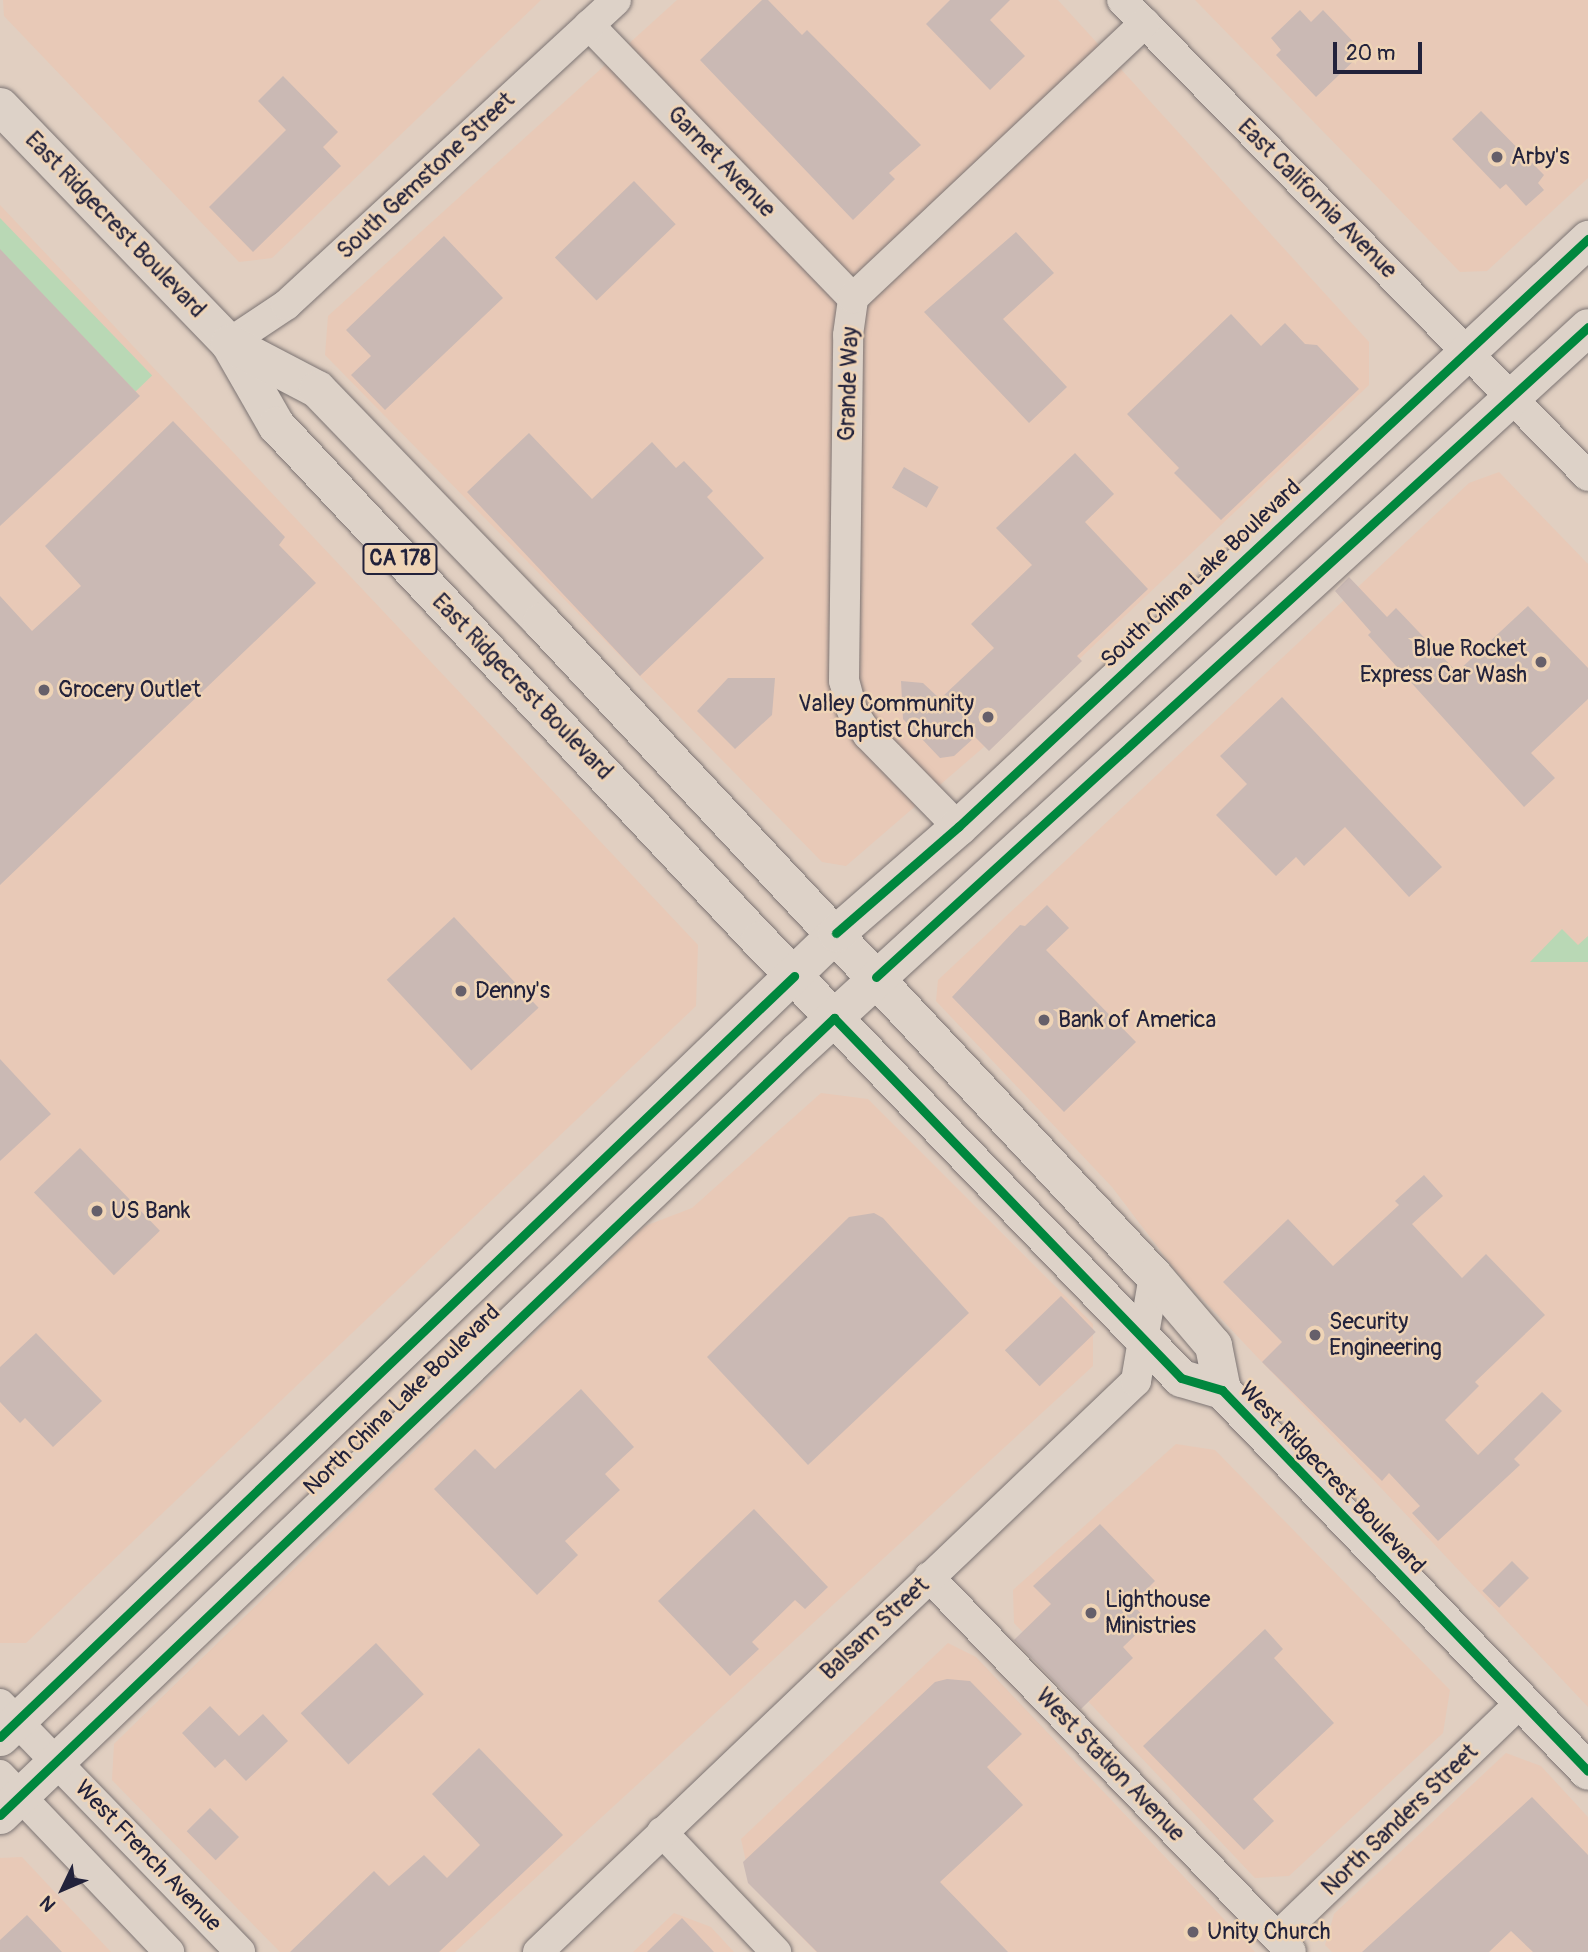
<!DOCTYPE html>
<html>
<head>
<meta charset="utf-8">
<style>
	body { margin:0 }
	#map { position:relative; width:1588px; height:1952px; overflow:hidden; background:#e1cfc1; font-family:Pangolin,sans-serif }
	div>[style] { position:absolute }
	.built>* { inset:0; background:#e8c9b7 }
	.green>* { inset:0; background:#b9d8b5; transform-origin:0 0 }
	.building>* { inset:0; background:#cab9b4; transform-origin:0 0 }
	.roads { filter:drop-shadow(0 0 2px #7c7473) drop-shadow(0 0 2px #7c7473) }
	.minor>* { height:30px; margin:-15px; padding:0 15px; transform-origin:15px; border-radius:15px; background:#ddd2c8 }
	.major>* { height:37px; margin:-18.5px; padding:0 18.5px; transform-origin:18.5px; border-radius:18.5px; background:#ddd2c8 }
	.cycleway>* { height:9px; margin:-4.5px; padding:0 4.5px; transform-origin:4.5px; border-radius:4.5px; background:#00873e }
	.dots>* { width:19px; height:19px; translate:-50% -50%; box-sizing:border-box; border:4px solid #efd4b6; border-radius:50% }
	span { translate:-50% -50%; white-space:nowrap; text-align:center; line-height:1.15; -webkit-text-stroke:5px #efd4b6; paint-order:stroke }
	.shield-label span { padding:2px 5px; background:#efd4b6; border:2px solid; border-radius:5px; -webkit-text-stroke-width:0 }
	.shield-label { font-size:21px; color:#22223b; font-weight:700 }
	.poi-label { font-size:23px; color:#22223b }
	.left { translate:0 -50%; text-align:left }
	.right { translate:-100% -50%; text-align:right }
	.street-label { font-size:23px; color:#22223b }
	.north { position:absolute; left:28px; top:1854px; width:70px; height:70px; -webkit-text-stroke:5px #efd4b6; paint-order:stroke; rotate:226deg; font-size:19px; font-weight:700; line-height:28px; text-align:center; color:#22223b }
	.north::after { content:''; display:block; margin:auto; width:24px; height:32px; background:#22223b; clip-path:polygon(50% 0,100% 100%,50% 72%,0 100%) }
	.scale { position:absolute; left:1333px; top:42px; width:89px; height:32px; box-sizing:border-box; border:4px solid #22223b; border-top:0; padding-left:9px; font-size:21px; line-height:24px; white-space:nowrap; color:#22223b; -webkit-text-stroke:5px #efd4b6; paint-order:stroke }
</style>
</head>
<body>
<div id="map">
	<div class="built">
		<i style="clip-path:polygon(3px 0,541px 0,272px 258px,239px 262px,4px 16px)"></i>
		<i style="clip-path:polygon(677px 0,1058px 0,1369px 342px,1369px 385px,1014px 721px,846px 866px,822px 862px,325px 355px,328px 316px)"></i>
		<i style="clip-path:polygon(1195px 0,1588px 0,1588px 178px,1487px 271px,1460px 272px)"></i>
		<i style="clip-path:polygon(0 205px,698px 945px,696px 1006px,26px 1643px,0 1643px)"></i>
		<i style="clip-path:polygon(1499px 472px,1588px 564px,1588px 1707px,1175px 1270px,1112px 1187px,936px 1001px,938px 980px,1469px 483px)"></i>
		<i style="clip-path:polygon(821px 1093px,868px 1099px,1093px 1324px,1093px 1366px,455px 1952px,280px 1952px,112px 1780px,114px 1744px,645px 1226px,692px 1208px)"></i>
		<i style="clip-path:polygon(1176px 1444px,1215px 1450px,1450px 1690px,1443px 1733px,1289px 1876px,1255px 1878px,1014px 1623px,1013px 1590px)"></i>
		<i style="clip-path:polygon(948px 1643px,976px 1657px,1255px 1952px,816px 1952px,751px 1885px,741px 1839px)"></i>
		<i style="clip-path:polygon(1506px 1753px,1541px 1766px,1588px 1817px,1588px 1952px,1332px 1952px,1325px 1945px,1334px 1914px)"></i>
		<i style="clip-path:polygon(22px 1857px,111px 1952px,0 1952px,0 1858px)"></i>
		<i style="clip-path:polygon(674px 1913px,711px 1927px,734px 1952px,633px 1952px)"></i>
	</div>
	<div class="green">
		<i style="left:0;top:218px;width:219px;height:23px;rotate:46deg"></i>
		<i style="clip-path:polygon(1562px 929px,1578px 945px,1588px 936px,1588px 962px,1530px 962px)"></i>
	</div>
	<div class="building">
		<i style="clip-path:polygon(762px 0,768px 0,802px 35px,807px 30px,921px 145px,889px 173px,895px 179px,853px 220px,700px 60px)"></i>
		<i style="clip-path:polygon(950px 0,1010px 0,990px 20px,1025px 56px,990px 90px,926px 24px)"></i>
		<i style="clip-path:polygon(1300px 10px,1311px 22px,1323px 10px,1363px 52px,1316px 97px,1276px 55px,1281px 50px,1271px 38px)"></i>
		<i style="clip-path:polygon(283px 76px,338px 132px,323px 147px,341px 166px,253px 252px,209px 207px,286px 130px,258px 101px)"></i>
		<i style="clip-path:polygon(1481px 111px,1544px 175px,1538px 183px,1544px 190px,1526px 206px,1506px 184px,1500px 189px,1452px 139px)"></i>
		<i style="left:634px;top:181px;width:60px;height:110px;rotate:46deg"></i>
		<i style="clip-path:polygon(1016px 232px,1054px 273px,1003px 319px,1067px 387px,1029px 423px,924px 312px)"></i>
		<i style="clip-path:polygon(444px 236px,503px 298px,385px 410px,351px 375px,371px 356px,346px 330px)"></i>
		<i style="clip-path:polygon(0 249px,140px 396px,0 526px)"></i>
		<i style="clip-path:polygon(1231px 314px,1261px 346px,1285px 323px,1305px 344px,1317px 345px,1359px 389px,1221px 520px,1174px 473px,1179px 468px,1127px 414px)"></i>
		<i style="clip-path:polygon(173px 421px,285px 537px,279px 545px,316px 583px,0 885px,0 596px,32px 631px,81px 586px,45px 546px)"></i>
		<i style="clip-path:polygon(529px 433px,592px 499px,652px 442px,676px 468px,684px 461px,713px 491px,707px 497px,764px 558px,640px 676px,467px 492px)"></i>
		<i style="clip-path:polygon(1075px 453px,1114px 494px,1085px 522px,1148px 589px,1077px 656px,1082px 661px,989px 751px,975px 737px,954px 756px,940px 758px,903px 719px,901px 681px,923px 683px,940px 699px,994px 648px,971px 624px,1032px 565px,996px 528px)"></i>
		<i style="left:904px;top:467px;width:40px;height:24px;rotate:30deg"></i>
		<i style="clip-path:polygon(1349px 577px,1387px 617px,1396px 608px,1457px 672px,1528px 606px,1588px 668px,1588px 699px,1531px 753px,1555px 778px,1524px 807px,1368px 635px,1371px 632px,1335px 591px)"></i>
		<i style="clip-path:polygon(728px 678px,775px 678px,772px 715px,735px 749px,697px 711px)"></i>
		<i style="clip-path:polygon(1282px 697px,1442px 867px,1409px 897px,1345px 827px,1304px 866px,1296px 857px,1276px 876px,1216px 815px,1247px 784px,1220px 756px)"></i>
		<i style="clip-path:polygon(1047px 905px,1069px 928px,1046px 950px,1136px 1042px,1064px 1112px,952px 997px,1020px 925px,1025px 926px)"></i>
		<i style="left:454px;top:917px;width:124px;height:92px;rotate:47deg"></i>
		<i style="clip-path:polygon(0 1059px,51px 1114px,0 1161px)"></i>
		<i style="left:80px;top:1148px;width:115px;height:64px;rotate:46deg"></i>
		<i style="clip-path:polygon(1424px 1175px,1443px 1196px,1412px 1224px,1462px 1278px,1486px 1254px,1545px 1315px,1475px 1382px,1479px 1386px,1445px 1420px,1478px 1455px,1542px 1392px,1562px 1411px,1514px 1459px,1520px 1465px,1438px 1541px,1412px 1513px,1420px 1506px,1389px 1473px,1382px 1481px,1262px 1362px,1282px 1342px,1223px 1282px,1288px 1219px,1333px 1266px,1399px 1205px,1395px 1201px)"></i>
		<i style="clip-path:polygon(874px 1213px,883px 1218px,969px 1313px,808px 1465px,707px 1357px,849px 1217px)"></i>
		<i style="left:1061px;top:1296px;width:50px;height:78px;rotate:46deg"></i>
		<i style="clip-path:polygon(36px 1333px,102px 1401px,53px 1447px,25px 1418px,20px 1423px,0 1402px,0 1367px)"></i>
		<i style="clip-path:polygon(581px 1389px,634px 1447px,605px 1474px,620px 1490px,565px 1541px,578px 1555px,537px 1595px,434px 1489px,475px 1449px,495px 1469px)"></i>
		<i style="clip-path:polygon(754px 1509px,828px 1587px,805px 1609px,795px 1600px,752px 1642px,759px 1649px,730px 1676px,658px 1601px)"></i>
		<i style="clip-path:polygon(1100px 1524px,1155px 1581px,1132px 1604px,1149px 1622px,1123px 1647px,1133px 1658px,1081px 1709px,1014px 1640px,1051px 1604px,1033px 1586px)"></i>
		<i style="left:1512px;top:1561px;width:24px;height:42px;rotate:45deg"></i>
		<i style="clip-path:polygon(1265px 1629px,1283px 1649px,1274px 1658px,1334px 1723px,1253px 1799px,1274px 1821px,1244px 1850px,1143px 1746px)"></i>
		<i style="left:376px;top:1643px;width:70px;height:103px;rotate:47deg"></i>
		<i style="clip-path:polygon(947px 1679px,970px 1681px,1022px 1734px,987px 1767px,1023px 1805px,940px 1882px,1008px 1952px,817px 1952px,748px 1883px,743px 1862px,935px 1682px)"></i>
		<i style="clip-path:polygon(210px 1706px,239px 1736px,263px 1714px,288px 1741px,246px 1781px,225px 1759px,215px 1768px,182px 1733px)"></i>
		<i style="clip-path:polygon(479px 1748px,563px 1835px,439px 1952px,290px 1952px,374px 1871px,389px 1886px,424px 1855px,447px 1878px,480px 1845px,432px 1794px)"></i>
		<i style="clip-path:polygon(1532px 1797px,1588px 1855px,1588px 1952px,1533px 1952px,1511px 1931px,1489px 1952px,1362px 1952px)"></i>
		<i style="left:210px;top:1808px;width:41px;height:33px;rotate:45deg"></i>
		<i style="clip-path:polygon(27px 1915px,62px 1952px,0 1952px,0 1940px)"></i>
		<i style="clip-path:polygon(682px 1918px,714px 1952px,647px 1952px)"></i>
	</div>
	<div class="roads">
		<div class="minor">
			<i style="left:1122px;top:0;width:666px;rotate:45.61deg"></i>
			<i style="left:589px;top:25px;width:380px;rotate:46deg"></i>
			<i style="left:229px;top:343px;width:69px;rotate:-33.7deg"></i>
			<i style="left:286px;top:305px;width:449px;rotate:-42.7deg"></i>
			<i style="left:958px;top:827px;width:129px;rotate:-134.4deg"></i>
			<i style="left:868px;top:735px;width:30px;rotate:-123deg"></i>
			<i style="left:852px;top:710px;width:30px;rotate:-105deg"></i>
			<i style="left:844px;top:681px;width:346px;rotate:-89.3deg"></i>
			<i style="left:848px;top:335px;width:37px;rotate:-82deg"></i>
			<i style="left:853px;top:298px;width:401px;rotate:-43.3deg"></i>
			<i style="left:929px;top:1577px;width:521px;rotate:46.01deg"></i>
			<i style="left:0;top:1704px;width:345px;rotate:45.9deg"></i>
			<i style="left:0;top:1775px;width:245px;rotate:46.3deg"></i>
			<i style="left:662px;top:1832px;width:166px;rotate:46.5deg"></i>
			<i style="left:1277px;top:1937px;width:339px;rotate:-43.9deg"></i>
			<i style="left:538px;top:1952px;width:827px;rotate:-43.68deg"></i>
			<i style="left:1136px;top:1381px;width:107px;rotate:-80.3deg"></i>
		</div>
		<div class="major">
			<i style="left:0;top:106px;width:330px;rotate:46deg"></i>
			<i style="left:229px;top:343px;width:95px;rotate:60.2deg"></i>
			<i style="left:276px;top:425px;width:706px;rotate:46.84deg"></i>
			<i style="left:759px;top:940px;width:608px;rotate:46.07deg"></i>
			<i style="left:1181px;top:1378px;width:43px;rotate:16.3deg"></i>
			<i style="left:1222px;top:1390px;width:528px;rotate:46.15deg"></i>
			<i style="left:229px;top:343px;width:99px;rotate:27.6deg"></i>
			<i style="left:317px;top:389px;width:322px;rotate:46deg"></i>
			<i style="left:541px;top:621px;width:897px;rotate:46.9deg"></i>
			<i style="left:1154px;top:1276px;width:91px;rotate:49.5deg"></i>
			<i style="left:1213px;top:1345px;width:46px;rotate:78.7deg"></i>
			<i style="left:0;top:1737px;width:1160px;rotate:-43.88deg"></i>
			<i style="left:836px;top:933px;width:162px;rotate:-41deg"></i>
			<i style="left:958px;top:827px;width:862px;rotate:-43.03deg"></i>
			<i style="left:0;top:1815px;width:1104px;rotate:-43.79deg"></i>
			<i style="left:797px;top:1051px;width:1072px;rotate:-42.47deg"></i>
		</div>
	</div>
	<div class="cycleway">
		<i style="left:836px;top:933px;width:162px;rotate:-41deg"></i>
		<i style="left:958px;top:827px;width:862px;rotate:-43.03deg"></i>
		<i style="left:876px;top:977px;width:964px;rotate:-42.39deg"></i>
		<i style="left:0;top:1737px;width:1100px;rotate:-43.78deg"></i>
		<i style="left:0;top:1815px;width:1154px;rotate:-43.7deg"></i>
		<i style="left:834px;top:1018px;width:500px;rotate:46.05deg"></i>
		<i style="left:1181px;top:1378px;width:43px;rotate:16.3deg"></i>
		<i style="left:1222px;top:1390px;width:528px;rotate:46.15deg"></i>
	</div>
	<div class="dots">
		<i style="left:1497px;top:157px;background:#655f6a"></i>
		<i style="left:1541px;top:662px;background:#655f6a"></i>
		<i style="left:44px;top:690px;background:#655f6a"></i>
		<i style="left:988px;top:717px;background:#655f6a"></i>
		<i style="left:461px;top:991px;background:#655f6a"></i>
		<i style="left:1044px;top:1020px;background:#655f6a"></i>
		<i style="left:97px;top:1211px;background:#655f6a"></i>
		<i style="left:1315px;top:1335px;background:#655f6a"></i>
		<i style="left:1091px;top:1613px;background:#655f6a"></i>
		<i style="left:1193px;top:1932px;background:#655f6a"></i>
	</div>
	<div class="shield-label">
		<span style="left:400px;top:559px">CA 178</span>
	</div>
	<div class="poi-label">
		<span class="left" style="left:1511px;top:157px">Arby's</span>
		<span class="right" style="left:1527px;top:662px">Blue Rocket<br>Express Car Wash</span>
		<span class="left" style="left:58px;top:690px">Grocery Outlet</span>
		<span class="right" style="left:974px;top:717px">Valley Community<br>Baptist Church</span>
		<span class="left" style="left:475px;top:991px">Denny's</span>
		<span class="left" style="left:1058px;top:1020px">Bank of America</span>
		<span class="left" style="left:111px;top:1211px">US Bank</span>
		<span class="left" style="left:1329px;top:1335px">Security<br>Engineering</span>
		<span class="left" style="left:1105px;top:1613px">Lighthouse<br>Ministries</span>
		<span class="left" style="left:1207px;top:1932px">Unity Church</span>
	</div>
	<div class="street-label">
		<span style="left:721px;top:162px;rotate:46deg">Garnet Avenue</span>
		<span style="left:426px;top:176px;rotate:-43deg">South Gemstone Street</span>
		<span style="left:1317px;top:199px;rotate:45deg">East California Avenue</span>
		<span style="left:115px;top:225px;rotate:46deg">East Ridgecrest Boulevard</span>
		<span style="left:849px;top:384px;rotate:-88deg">Grande Way</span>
		<span style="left:1201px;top:574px;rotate:-43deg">South China Lake Boulevard</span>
		<span style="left:522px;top:687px;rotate:46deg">East Ridgecrest Boulevard</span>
		<span style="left:402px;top:1400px;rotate:-44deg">North China Lake Boulevard</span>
		<span style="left:1332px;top:1478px;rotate:46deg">West Ridgecrest Boulevard</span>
		<span style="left:875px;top:1629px;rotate:-43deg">Balsam Street</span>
		<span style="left:1110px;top:1765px;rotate:46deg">West Station Avenue</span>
		<span style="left:1400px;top:1820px;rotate:-44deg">North Sanders Street</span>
		<span style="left:148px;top:1856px;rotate:46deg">West French Avenue</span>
	</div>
	<div class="north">N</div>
	<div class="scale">20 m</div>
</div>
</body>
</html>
